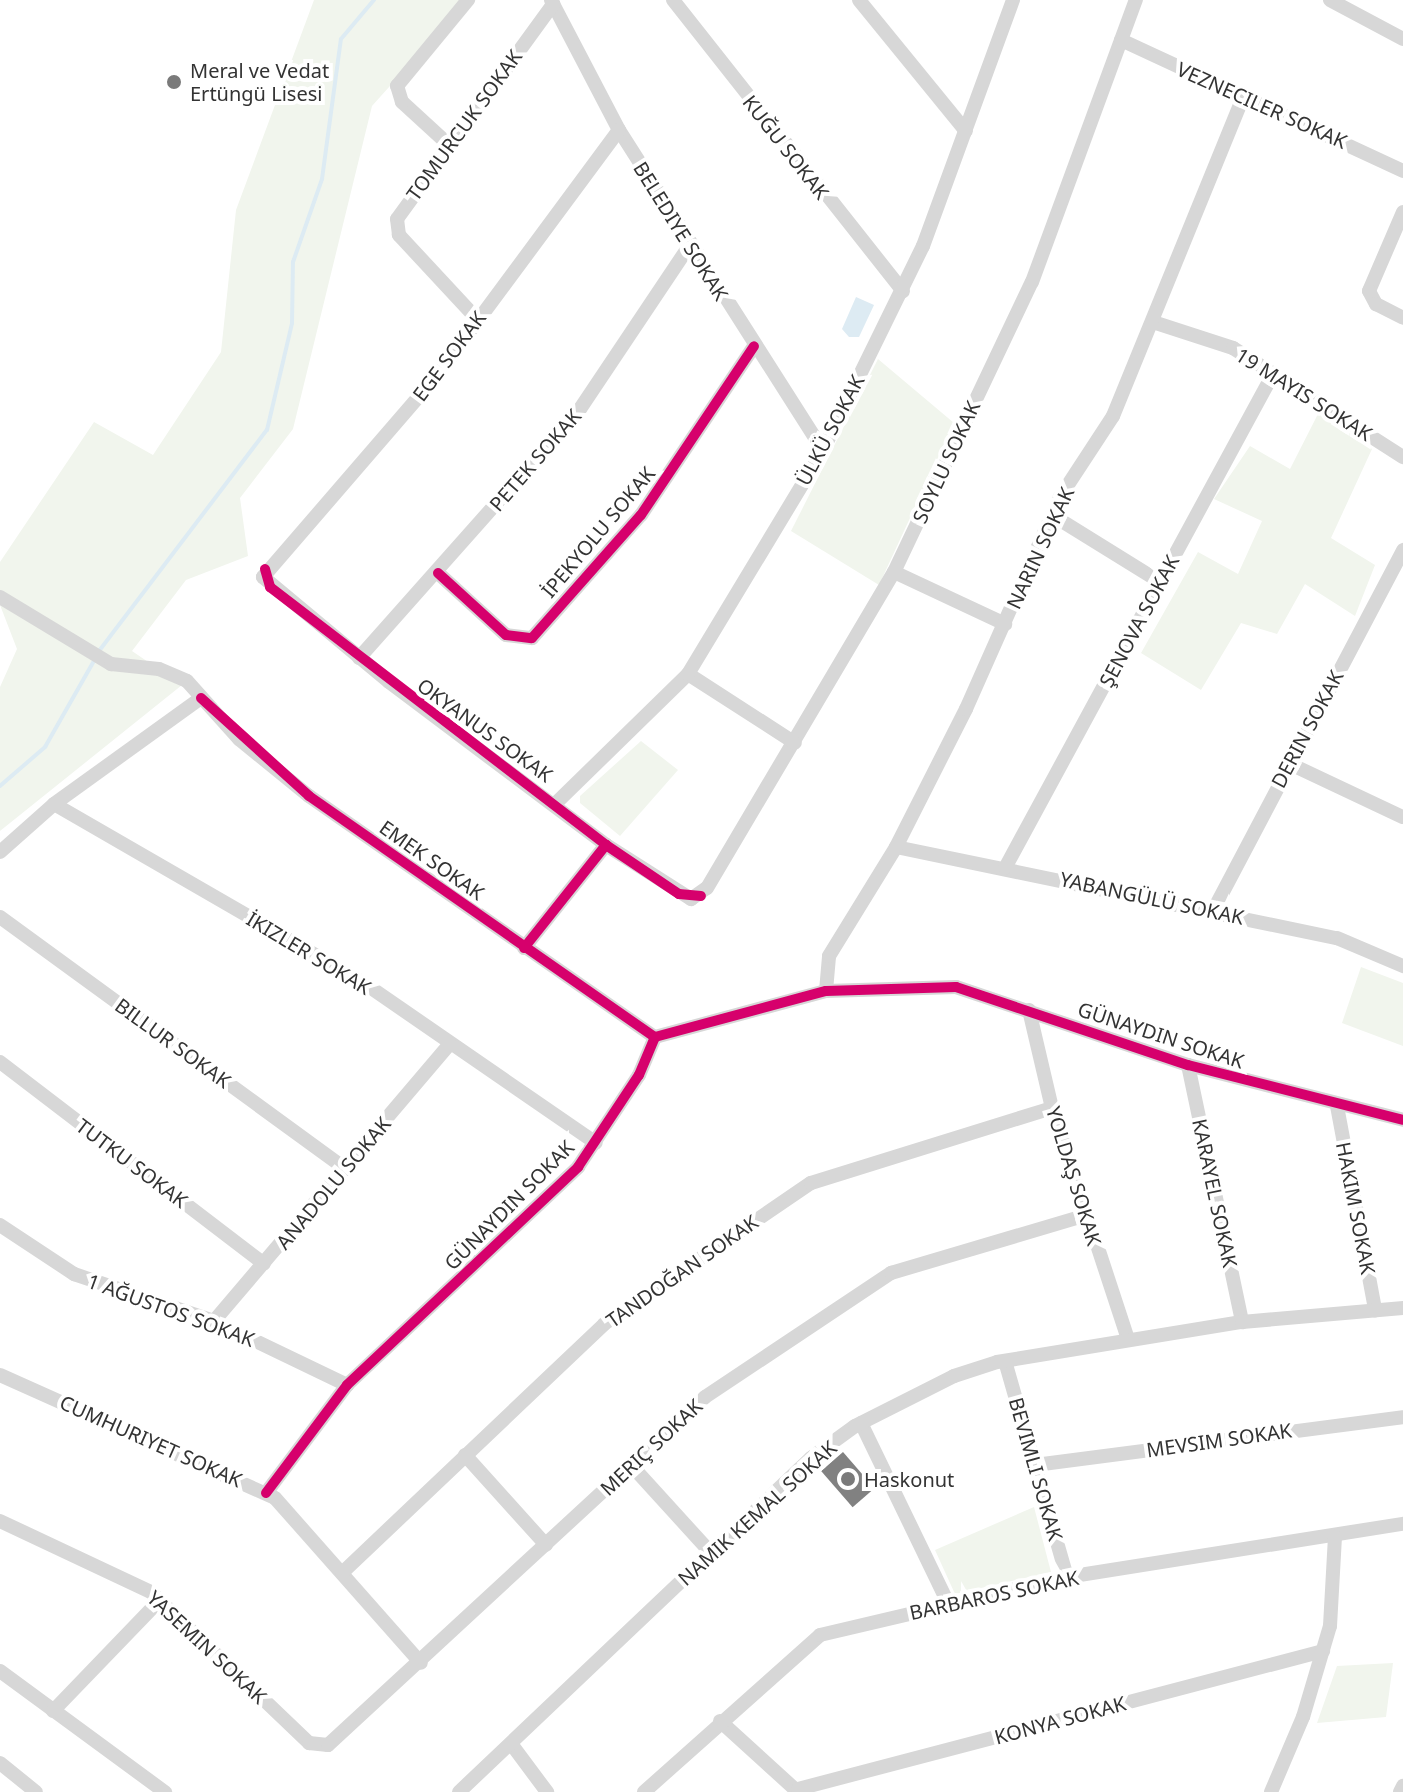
<!DOCTYPE html>
<html>
<head>
<meta charset="utf-8">
<style>
	body { margin:0 }
	#map { position:relative; width:1403px; height:1792px; overflow:hidden; background:#fff; font-family:"Noto Sans",sans-serif }
	div>[style] { position:absolute }
	.green>* { inset:0; background:#f1f5ed }
	.water>* { inset:0; background:#ddebf3 }
	.stream>* { height:4px; margin:-2px; padding:0 2px; transform-origin:2px; border-radius:2px; background:#ddebf3 }
	.building>* { inset:0; background:#818181; transform-origin:0 0 }
	.street>* { height:14px; margin:-7px; padding:0 7px; transform-origin:7px; border-radius:7px; background:#d7d7d7 }
	.cycleway>* { height:10px; margin:-5px; padding:0 5px; transform-origin:5px; border-radius:5px; background:#d6006c }
	.dots>* { width:22px; height:22px; translate:-50% -50%; box-sizing:border-box; border:4px solid #fff; border-radius:50% }
	span { translate:-50% -50%; white-space:nowrap; text-align:center; line-height:1.15; -webkit-text-stroke:8px #fff; paint-order:stroke }
	.poi-label { font-size:20px; color:#333 }
	.left { translate:0 -50%; text-align:left }
	.street-label { font-size:20px; color:#333 }
</style>
</head>
<body>
<div id="map">
	<div class="green">
		<i style="clip-path:polygon(314px 0,467px 0,372px 106px,293px 429px,240px 498px,248px 556px,186px 580px,132px 651px,182px 685px,0 831px,0 687px,17px 649px,0 605px,0 562px,94px 422px,153px 455px,221px 352px,236px 210px)"></i>
		<i style="clip-path:polygon(878px 359px,954px 423px,879px 585px,791px 531px)"></i>
		<i style="clip-path:polygon(1319px 412px,1372px 449px,1331px 538px,1375px 565px,1355px 616px,1305px 584px,1277px 634px,1241px 623px,1201px 690px,1141px 653px,1198px 552px,1238px 574px,1262px 521px,1214px 499px,1250px 446px,1290px 469px)"></i>
		<i style="clip-path:polygon(641px 741px,678px 770px,620px 836px,580px 803px,580px 796px)"></i>
		<i style="clip-path:polygon(1361px 967px,1403px 983px,1403px 1046px,1342px 1023px)"></i>
		<i style="clip-path:polygon(1034px 1507px,1051px 1572px,955px 1594px,935px 1550px)"></i>
		<i style="clip-path:polygon(1393px 1663px,1386px 1717px,1317px 1723px,1337px 1666px)"></i>
	</div>
	<div class="water">
		<i style="clip-path:polygon(856px 297px,874px 305px,859px 337px,849px 337px,842px 329px)"></i>
	</div>
	<div class="stream">
		<i style="left:99px;top:651px;width:278px;rotate:-52.8deg"></i>
		<i style="left:267px;top:430px;width:110px;rotate:-76.8deg"></i>
		<i style="left:292px;top:323px;width:61px;rotate:-89.1deg"></i>
		<i style="left:293px;top:262px;width:88px;rotate:-70.7deg"></i>
		<i style="left:322px;top:179px;width:141px;rotate:-82.3deg"></i>
		<i style="left:341px;top:39px;width:51px;rotate:-49.8deg"></i>
		<i style="left:0;top:786px;width:60px;rotate:-40.9deg"></i>
		<i style="left:45px;top:747px;width:101px;rotate:-60.4deg"></i>
	</div>
	<div class="building">
		<i style="left:843px;top:1452px;width:48px;height:29px;rotate:49deg"></i>
	</div>
	<div class="street">
		<i style="left:551px;top:0;width:147px;rotate:62.4deg"></i>
		<i style="left:619px;top:130px;width:379px;rotate:57.5deg"></i>
		<i style="left:673px;top:0;width:371px;rotate:51.7deg"></i>
		<i style="left:859px;top:0;width:169px;rotate:50.8deg"></i>
		<i style="left:1330px;top:0;width:83px;rotate:28.1deg"></i>
		<i style="left:1121px;top:40px;width:311px;rotate:24.9deg"></i>
		<i style="left:619px;top:130px;width:301px;rotate:126.5deg"></i>
		<i style="left:440px;top:372px;width:271px;rotate:130.8deg"></i>
		<i style="left:263px;top:577px;width:164px;rotate:39.8deg"></i>
		<i style="left:389px;top:682px;width:271px;rotate:36.9deg"></i>
		<i style="left:606px;top:845px;width:101px;rotate:32.4deg"></i>
		<i style="left:691px;top:899px;width:19px;rotate:-35deg"></i>
		<i style="left:707px;top:888px;width:367px;rotate:-59.4deg"></i>
		<i style="left:894px;top:572px;width:321px;rotate:-64.6deg"></i>
		<i style="left:1032px;top:282px;width:301px;rotate:-69.8deg"></i>
		<i style="left:449px;top:145px;width:64px;rotate:-137.5deg"></i>
		<i style="left:402px;top:102px;width:17px;rotate:-107deg"></i>
		<i style="left:397px;top:86px;width:112px;rotate:-50.5deg"></i>
		<i style="left:1403px;top:212px;width:86px;rotate:113.3deg"></i>
		<i style="left:1369px;top:291px;width:15px;rotate:62deg"></i>
		<i style="left:1376px;top:304px;width:30px;rotate:27deg"></i>
		<i style="left:477px;top:319px;width:115px;rotate:-132.9deg"></i>
		<i style="left:399px;top:235px;width:16px;rotate:-97deg"></i>
		<i style="left:397px;top:219px;width:266px;rotate:-54deg"></i>
		<i style="left:1156px;top:323px;width:81px;rotate:18deg"></i>
		<i style="left:1233px;top:348px;width:202px;rotate:32.7deg"></i>
		<i style="left:1052px;top:515px;width:127px;rotate:31.8deg"></i>
		<i style="left:894px;top:572px;width:123px;rotate:25.1deg"></i>
		<i style="left:438px;top:573px;width:92px;rotate:42.4deg"></i>
		<i style="left:506px;top:635px;width:26px;rotate:7deg"></i>
		<i style="left:532px;top:638px;width:164px;rotate:-48.5deg"></i>
		<i style="left:641px;top:515px;width:203px;rotate:-56.2deg"></i>
		<i style="left:0;top:597px;width:130px;rotate:31.1deg"></i>
		<i style="left:111px;top:664px;width:48px;rotate:5.9deg"></i>
		<i style="left:159px;top:669px;width:30px;rotate:23deg"></i>
		<i style="left:187px;top:681px;width:78px;rotate:48.1deg"></i>
		<i style="left:239px;top:739px;width:90px;rotate:39.2deg"></i>
		<i style="left:309px;top:796px;width:422px;rotate:34.9deg"></i>
		<i style="left:359px;top:658px;width:333px;rotate:-48.4deg"></i>
		<i style="left:580px;top:409px;width:196px;rotate:-56.2deg"></i>
		<i style="left:688px;top:674px;width:127px;rotate:32.8deg"></i>
		<i style="left:1288px;top:763px;width:127px;rotate:25.2deg"></i>
		<i style="left:54px;top:804px;width:354px;rotate:30deg"></i>
		<i style="left:361px;top:981px;width:285px;rotate:34.6deg"></i>
		<i style="left:555px;top:804px;width:186px;rotate:-44.3deg"></i>
		<i style="left:688px;top:674px;width:262px;rotate:-58.9deg"></i>
		<i style="left:823px;top:450px;width:227px;rotate:-63.9deg"></i>
		<i style="left:923px;top:246px;width:262px;rotate:-69.9deg"></i>
		<i style="left:896px;top:847px;width:450px;rotate:11.7deg"></i>
		<i style="left:1337px;top:938px;width:72px;rotate:23deg"></i>
		<i style="left:0;top:852px;width:72px;rotate:-41.6deg"></i>
		<i style="left:54px;top:804px;width:181px;rotate:-35.8deg"></i>
		<i style="left:1005px;top:868px;width:562px;rotate:-61.52deg"></i>
		<i style="left:1214px;top:909px;width:406px;rotate:-62.2deg"></i>
		<i style="left:0;top:917px;width:428px;rotate:36.1deg"></i>
		<i style="left:524px;top:948px;width:132px;rotate:-51.5deg"></i>
		<i style="left:826px;top:991px;width:35px;rotate:-85deg"></i>
		<i style="left:829px;top:956px;width:128px;rotate:-58.4deg"></i>
		<i style="left:896px;top:847px;width:155px;rotate:-63.1deg"></i>
		<i style="left:966px;top:709px;width:232px;rotate:-66.1deg"></i>
		<i style="left:1060px;top:497px;width:97px;rotate:-56.8deg"></i>
		<i style="left:1113px;top:416px;width:344px;rotate:-67.8deg"></i>
		<i style="left:1029px;top:1010px;width:101px;rotate:76.8deg"></i>
		<i style="left:1052px;top:1108px;width:243px;rotate:71.8deg"></i>
		<i style="left:655px;top:1037px;width:177px;rotate:-15.1deg"></i>
		<i style="left:826px;top:991px;width:130px;rotate:-1.8deg"></i>
		<i style="left:956px;top:987px;width:245px;rotate:18.6deg"></i>
		<i style="left:1188px;top:1065px;width:222px;rotate:14.3deg"></i>
		<i style="left:0;top:1062px;width:332px;rotate:37.4deg"></i>
		<i style="left:1188px;top:1065px;width:263px;rotate:78.1deg"></i>
		<i style="left:1337px;top:1106px;width:208px;rotate:79.4deg"></i>
		<i style="left:0;top:1225px;width:89px;rotate:33.5deg"></i>
		<i style="left:74px;top:1274px;width:148px;rotate:18.6deg"></i>
		<i style="left:214px;top:1321px;width:148px;rotate:25.7deg"></i>
		<i style="left:214px;top:1321px;width:364px;rotate:-49.6deg"></i>
		<i style="left:1005px;top:1361px;width:225px;rotate:74deg"></i>
		<i style="left:0;top:1375px;width:301px;rotate:24.1deg"></i>
		<i style="left:275px;top:1498px;width:220px;rotate:48.5deg"></i>
		<i style="left:861px;top:1423px;width:202px;rotate:64.2deg"></i>
		<i style="left:465px;top:1455px;width:121px;rotate:48deg"></i>
		<i style="left:631px;top:1465px;width:119px;rotate:47.7deg"></i>
		<i style="left:1035px;top:1465px;width:371px;rotate:-7.4deg"></i>
		<i style="left:266px;top:1493px;width:135px;rotate:-53.1deg"></i>
		<i style="left:347px;top:1385px;width:318px;rotate:-43.3deg"></i>
		<i style="left:578px;top:1167px;width:110px;rotate:-56.5deg"></i>
		<i style="left:639px;top:1075px;width:41px;rotate:-67.2deg"></i>
		<i style="left:0;top:1521px;width:167px;rotate:25.2deg"></i>
		<i style="left:151px;top:1592px;width:219px;rotate:43.7deg"></i>
		<i style="left:309px;top:1743px;width:19px;rotate:6deg"></i>
		<i style="left:328px;top:1745px;width:513px;rotate:-42.71deg"></i>
		<i style="left:705px;top:1397px;width:224px;rotate:-33.7deg"></i>
		<i style="left:891px;top:1273px;width:201px;rotate:-16.5deg"></i>
		<i style="left:342px;top:1573px;width:361px;rotate:-43.5deg"></i>
		<i style="left:604px;top:1324px;width:250px;rotate:-34.3deg"></i>
		<i style="left:811px;top:1183px;width:252px;rotate:-17.3deg"></i>
		<i style="left:0;top:1671px;width:205px;rotate:36.3deg"></i>
		<i style="left:53px;top:1711px;width:154px;rotate:-46.1deg"></i>
		<i style="left:720px;top:1721px;width:105px;rotate:42.3deg"></i>
		<i style="left:512px;top:1745px;width:59px;rotate:53.3deg"></i>
		<i style="left:0;top:1763px;width:46px;rotate:38.9deg"></i>
		<i style="left:798px;top:1789px;width:543px;rotate:-14.73deg"></i>
		<i style="left:459px;top:1792px;width:485px;rotate:-43.5deg"></i>
		<i style="left:811px;top:1458px;width:54px;rotate:-36deg"></i>
		<i style="left:855px;top:1426px;width:111px;rotate:-26.8deg"></i>
		<i style="left:954px;top:1376px;width:45px;rotate:-18deg"></i>
		<i style="left:997px;top:1362px;width:248px;rotate:-9.3deg"></i>
		<i style="left:1242px;top:1322px;width:162px;rotate:-5deg"></i>
		<i style="left:644px;top:1792px;width:236px;rotate:-41.7deg"></i>
		<i style="left:820px;top:1635px;width:254px;rotate:-13.2deg"></i>
		<i style="left:1067px;top:1577px;width:340px;rotate:-9deg"></i>
		<i style="left:1271px;top:1792px;width:82px;rotate:-66.9deg"></i>
		<i style="left:1303px;top:1717px;width:95px;rotate:-73.5deg"></i>
		<i style="left:1330px;top:1626px;width:90px;rotate:-86.8deg"></i>
		<i style="left:1400px;top:1792px;width:7px;rotate:-63deg"></i>
	</div>
	<div class="cycleway">
		<i style="left:265px;top:569px;width:19px;rotate:74deg"></i>
		<i style="left:270px;top:587px;width:424px;rotate:37.5deg"></i>
		<i style="left:606px;top:845px;width:88px;rotate:33.9deg"></i>
		<i style="left:679px;top:894px;width:22px;rotate:5deg"></i>
		<i style="left:438px;top:573px;width:92px;rotate:42.4deg"></i>
		<i style="left:506px;top:635px;width:26px;rotate:7deg"></i>
		<i style="left:532px;top:638px;width:164px;rotate:-48.5deg"></i>
		<i style="left:641px;top:515px;width:203px;rotate:-56.2deg"></i>
		<i style="left:201px;top:698px;width:146px;rotate:42.2deg"></i>
		<i style="left:309px;top:796px;width:422px;rotate:34.9deg"></i>
		<i style="left:524px;top:948px;width:132px;rotate:-51.5deg"></i>
		<i style="left:655px;top:1037px;width:177px;rotate:-15.1deg"></i>
		<i style="left:826px;top:991px;width:130px;rotate:-1.8deg"></i>
		<i style="left:956px;top:987px;width:245px;rotate:18.6deg"></i>
		<i style="left:1188px;top:1065px;width:222px;rotate:14.3deg"></i>
		<i style="left:266px;top:1493px;width:135px;rotate:-53.1deg"></i>
		<i style="left:347px;top:1385px;width:318px;rotate:-43.3deg"></i>
		<i style="left:578px;top:1167px;width:110px;rotate:-56.5deg"></i>
		<i style="left:639px;top:1075px;width:41px;rotate:-67.2deg"></i>
	</div>
	<div class="dots">
		<i style="left:174px;top:82px;background:#7a7a7a"></i>
		<i style="left:848px;top:1479px;background:#7a7a7a"></i>
	</div>
	<div class="poi-label">
		<span class="left" style="left:190px;top:82px">Meral ve Vedat<br>Ertüngü Lisesi</span>
		<span class="left" style="left:864px;top:1479px">Haskonut</span>
	</div>
	<div class="street-label">
		<span style="left:1262px;top:105px;rotate:24deg">VEZNECILER SOKAK</span>
		<span style="left:464px;top:125px;rotate:-54deg">TOMURCUK SOKAK</span>
		<span style="left:786px;top:147px;rotate:52deg">KUĞU SOKAK</span>
		<span style="left:681px;top:231px;rotate:58deg">BELEDIYE SOKAK</span>
		<span style="left:449px;top:356px;rotate:-53deg">EGE SOKAK</span>
		<span style="left:1304px;top:394px;rotate:32deg">19 MAYIS SOKAK</span>
		<span style="left:830px;top:430px;rotate:-62deg">ÜLKÜ SOKAK</span>
		<span style="left:535px;top:460px;rotate:-49deg">PETEK SOKAK</span>
		<span style="left:946px;top:462px;rotate:-65deg">SOYLU SOKAK</span>
		<span style="left:598px;top:532px;rotate:-50deg">İPEKYOLU SOKAK</span>
		<span style="left:1040px;top:548px;rotate:-65deg">NARIN SOKAK</span>
		<span style="left:1139px;top:621px;rotate:-62deg">ŞENOVA SOKAK</span>
		<span style="left:1307px;top:729px;rotate:-62deg">DERIN SOKAK</span>
		<span style="left:485px;top:730px;rotate:36deg">OKYANUS SOKAK</span>
		<span style="left:432px;top:860px;rotate:35deg">EMEK SOKAK</span>
		<span style="left:1152px;top:898px;rotate:12deg">YABANGÜLÜ SOKAK</span>
		<span style="left:309px;top:953px;rotate:31deg">İKIZLER SOKAK</span>
		<span style="left:1161px;top:1035px;rotate:18deg">GÜNAYDIN SOKAK</span>
		<span style="left:173px;top:1043px;rotate:36deg">BILLUR SOKAK</span>
		<span style="left:132px;top:1163px;rotate:37deg">TUTKU SOKAK</span>
		<span style="left:1074px;top:1176px;rotate:73deg">YOLDAŞ SOKAK</span>
		<span style="left:333px;top:1183px;rotate:-50deg">ANADOLU SOKAK</span>
		<span style="left:1215px;top:1193px;rotate:78deg">KARAYEL SOKAK</span>
		<span style="left:509px;top:1205px;rotate:-45deg">GÜNAYDIN SOKAK</span>
		<span style="left:1356px;top:1208px;rotate:79deg">HAKIM SOKAK</span>
		<span style="left:682px;top:1271px;rotate:-35deg">TANDOĞAN SOKAK</span>
		<span style="left:171px;top:1310px;rotate:20deg">1 AĞUSTOS SOKAK</span>
		<span style="left:1219px;top:1440px;rotate:-8deg">MEVSIM SOKAK</span>
		<span style="left:151px;top:1441px;rotate:24deg">CUMHURIYET SOKAK</span>
		<span style="left:651px;top:1447px;rotate:-43deg">MERIÇ SOKAK</span>
		<span style="left:1036px;top:1469px;rotate:74deg">BEVIMLI SOKAK</span>
		<span style="left:757px;top:1513px;rotate:-42deg">NAMIK KEMAL SOKAK</span>
		<span style="left:994px;top:1595px;rotate:-12deg">BARBAROS SOKAK</span>
		<span style="left:207px;top:1647px;rotate:43deg">YASEMIN SOKAK</span>
		<span style="left:1060px;top:1720px;rotate:-15deg">KONYA SOKAK</span>
	</div>
</div>
</body>
</html>
